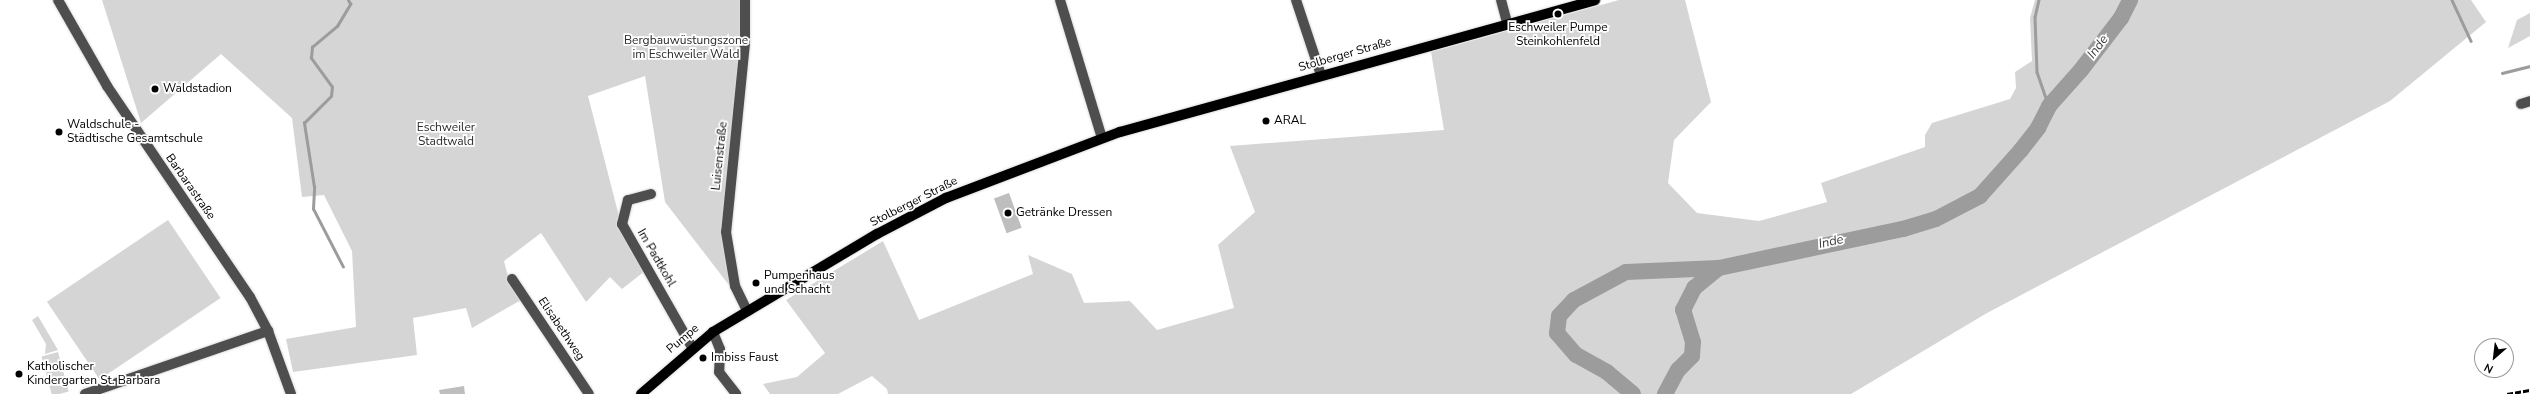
<!DOCTYPE html>
<html>
<head>
<meta charset="utf-8">
<style>
	body { margin:0 }
	#map { position:relative; width:2530px; height:394px; overflow:hidden; background:#fff; font-family:"Nunito Sans",sans-serif }
	div>[style] { position:absolute }
	.green>* { inset:0; background:#d5d5d5; transform-origin:0 0 }
	.stream>* { height:2.5px; margin:-1.25px; padding:0 1.25px; transform-origin:1.25px; border-radius:1.25px; background:#9c9c9c }
	.river>* { height:16px; margin:-8px; padding:0 8px; transform-origin:8px; border-radius:8px; background:#9c9c9c }
	.building>* { inset:0; background:#bebebe; transform-origin:0 0 }
	.roads { filter:drop-shadow(0 0 1px #dbdbdb) drop-shadow(0 0 1px #dbdbdb) }
	.minor>* { height:10px; margin:-5px; padding:0 5px; transform-origin:5px; border-radius:5px; background:#4e4e4e }
	.major>* { height:10px; margin:-5px; padding:0 5px; transform-origin:5px; border-radius:5px; background:#000 }
	.rail>* { height:2.5px; margin-top:-1.25px; transform-origin:0; background:repeating-linear-gradient(90deg,#000 0 6px,transparent 0 8px) }
	.dots>* { width:11px; height:11px; translate:-50% -50%; box-sizing:border-box; border:2px solid #fff; border-radius:50% }
	span { translate:-50% -50%; white-space:nowrap; text-align:center; line-height:1.15; -webkit-text-stroke:3.5px #fff; paint-order:stroke }
	.poi-label { font-size:12px; color:#000 }
	.left { translate:0 -50%; text-align:left }
	.park-label { font-size:12px; color:#2c2c2c }
	.street-label { font-size:12px; color:#000 }
	.water-label { font-size:13px; color:#3d3d3d; font-style:italic }
	.north { position:absolute; left:2474px; top:338px; width:40px; height:40px; box-sizing:border-box; background:#fff; border:1px solid #999; border-radius:50%; rotate:208deg; font-size:11px; font-weight:700; line-height:16px; text-align:center; color:#000 }
	.north::after { content:''; display:block; margin:auto; width:14px; height:18px; background:#000; clip-path:polygon(50% 0,100% 100%,50% 72%,0 100%) }
</style>
</head>
<body>
<div id="map">
	<div class="green">
		<i style="clip-path:polygon(102px 0,742px 0,739px 77px,727px 182px,732px 289px,665px 202px,645px 76px,588px 96px,621px 224px,645px 271px,622px 289px,610px 277px,586px 302px,541px 233px,504px 261px,510px 284px,521px 300px,472px 328px,466px 308px,413px 318px,417px 355px,293px 372px,286px 339px,356px 327px,352px 251px,324px 195px,302px 197px,292px 118px,221px 54px,141px 123px)"></i>
		<i style="clip-path:polygon(1619px 0,1685px 0,1711px 102px,1674px 140px,1668px 183px,1697px 213px,1759px 221px,1827px 202px,1821px 183px,1925px 147px,1925px 135px,1932px 123px,2010px 99px,2016px 88px,2015px 72px,2032px 61px,2030px 18px,2035px 0,2471px 0,2486px 22px,2390px 101px,1987px 313px,1851px 394px,888px 394px,887px 389px,872px 376px,838px 394px,770px 394px,763px 384px,797px 377px,825px 353px,786px 300px,883px 241px,919px 320px,1033px 274px,1028px 255px,1072px 274px,1084px 303px,1130px 301px,1157px 330px,1234px 308px,1218px 245px,1255px 212px,1230px 146px,1444px 130px,1431px 52px)"></i>
		<i style="clip-path:polygon(2530px 13px,2530px 36px,2508px 48px,2517px 20px)"></i>
		<i style="left:168px;top:220px;width:94px;height:146px;rotate:56deg"></i>
		<i style="clip-path:polygon(38px 316px,58px 350px,45px 354px,46px 344px,32px 320px)"></i>
		<i style="left:58px;top:352px;width:41px;height:17px;rotate:75deg"></i>
	</div>
	<div class="stream">
		<i style="left:2039px;top:0;width:17px;rotate:103deg"></i>
		<i style="left:2035px;top:17px;width:55px;rotate:87.9deg"></i>
		<i style="left:2037px;top:72px;width:36px;rotate:71deg"></i>
		<i style="left:2452px;top:0;width:45px;rotate:65.1deg"></i>
		<i style="left:2502px;top:73px;width:29px;rotate:-14deg"></i>
		<i style="left:343px;top:267px;width:65px;rotate:-117.3deg"></i>
		<i style="left:313px;top:209px;width:22px;rotate:-87deg"></i>
		<i style="left:314px;top:187px;width:65px;rotate:-98.9deg"></i>
		<i style="left:304px;top:123px;width:38px;rotate:-45deg"></i>
		<i style="left:331px;top:96px;width:9px;rotate:-84deg"></i>
		<i style="left:332px;top:87px;width:36px;rotate:-126deg"></i>
		<i style="left:311px;top:58px;width:11px;rotate:-85deg"></i>
		<i style="left:312px;top:47px;width:33px;rotate:-40deg"></i>
		<i style="left:337px;top:26px;width:26px;rotate:-59deg"></i>
		<i style="left:350px;top:4px;width:4px;rotate:-117deg"></i>
	</div>
	<div class="river">
		<i style="left:1633px;top:394px;width:34px;rotate:-140deg"></i>
		<i style="left:1607px;top:372px;width:35px;rotate:-151deg"></i>
		<i style="left:1576px;top:355px;width:29px;rotate:-131deg"></i>
		<i style="left:1557px;top:333px;width:17px;rotate:-83deg"></i>
		<i style="left:1559px;top:316px;width:22px;rotate:-47deg"></i>
		<i style="left:1574px;top:300px;width:59px;rotate:-28.3deg"></i>
		<i style="left:1626px;top:272px;width:93px;rotate:-2.5deg"></i>
		<i style="left:1719px;top:268px;width:188px;rotate:-12deg"></i>
		<i style="left:1903px;top:229px;width:34px;rotate:-17deg"></i>
		<i style="left:1936px;top:219px;width:50px;rotate:-27.6deg"></i>
		<i style="left:1980px;top:196px;width:62px;rotate:-48.3deg"></i>
		<i style="left:2021px;top:150px;width:28px;rotate:-52deg"></i>
		<i style="left:2038px;top:128px;width:25px;rotate:-63deg"></i>
		<i style="left:2049px;top:106px;width:48px;rotate:-48.4deg"></i>
		<i style="left:2081px;top:70px;width:66px;rotate:-52.4deg"></i>
		<i style="left:2121px;top:18px;width:20px;rotate:-63deg"></i>
		<i style="left:1665px;top:394px;width:27px;rotate:-62deg"></i>
		<i style="left:1678px;top:370px;width:20px;rotate:-45deg"></i>
		<i style="left:1692px;top:356px;width:14px;rotate:-86deg"></i>
		<i style="left:1693px;top:342px;width:34px;rotate:-107deg"></i>
		<i style="left:1683px;top:310px;width:25px;rotate:-63deg"></i>
		<i style="left:1694px;top:288px;width:32px;rotate:-39deg"></i>
	</div>
	<div class="building">
		<i style="left:1009px;top:193px;width:37px;height:16px;rotate:70deg"></i>
		<i style="clip-path:polygon(464px 386px,465px 394px,440px 394px,439px 390px)"></i>
	</div>
	<div class="roads">
		<div class="minor">
			<i style="left:58px;top:0;width:99px;rotate:60.3deg"></i>
			<i style="left:107px;top:86px;width:255px;rotate:55.9deg"></i>
			<i style="left:250px;top:297px;width:38px;rotate:62deg"></i>
			<i style="left:268px;top:331px;width:67px;rotate:69.9deg"></i>
			<i style="left:745px;top:0;width:43px;rotate:90deg"></i>
			<i style="left:745px;top:43px;width:190px;rotate:95.7deg"></i>
			<i style="left:726px;top:232px;width:55px;rotate:80.5deg"></i>
			<i style="left:735px;top:286px;width:28px;rotate:64deg"></i>
			<i style="left:1060px;top:0;width:144px;rotate:73.1deg"></i>
			<i style="left:1296px;top:0;width:79px;rotate:71.6deg"></i>
			<i style="left:1501px;top:0;width:24px;rotate:75deg"></i>
			<i style="left:2521px;top:104px;width:9px;rotate:-18deg"></i>
			<i style="left:651px;top:194px;width:24px;rotate:165deg"></i>
			<i style="left:628px;top:200px;width:25px;rotate:104deg"></i>
			<i style="left:622px;top:224px;width:142px;rotate:60.4deg"></i>
			<i style="left:512px;top:279px;width:138px;rotate:56.2deg"></i>
			<i style="left:713px;top:332px;width:18px;rotate:68deg"></i>
			<i style="left:720px;top:349px;width:23px;rotate:92deg"></i>
			<i style="left:719px;top:372px;width:28px;rotate:52deg"></i>
			<i style="left:85px;top:394px;width:194px;rotate:-19deg"></i>
		</div>
		<div class="major">
			<i style="left:641px;top:394px;width:95px;rotate:-40.7deg"></i>
			<i style="left:713px;top:332px;width:191px;rotate:-30.9deg"></i>
			<i style="left:877px;top:234px;width:78px;rotate:-27.6deg"></i>
			<i style="left:946px;top:198px;width:186px;rotate:-20.8deg"></i>
			<i style="left:1120px;top:132px;width:493px;rotate:-15.5deg"></i>
		</div>
	</div>
	<div class="rail">
		<i style="left:2507px;top:394px;width:23px;rotate:-10deg"></i>
	</div>
	<div class="dots">
		<i style="left:1558px;top:14px;background:#000"></i>
		<i style="left:155px;top:89px;background:#000"></i>
		<i style="left:1266px;top:121px;background:#000"></i>
		<i style="left:59px;top:132px;background:#000"></i>
		<i style="left:1008px;top:213px;background:#000"></i>
		<i style="left:756px;top:283px;background:#000"></i>
		<i style="left:703px;top:358px;background:#000"></i>
		<i style="left:19px;top:374px;background:#000"></i>
	</div>
	<div class="poi-label">
		<span style="left:1558px;top:35px">Eschweiler Pumpe<br>Steinkohlenfeld</span>
		<span class="left" style="left:163px;top:89px">Waldstadion</span>
		<span class="left" style="left:1274px;top:121px">ARAL</span>
		<span class="left" style="left:67px;top:132px">Waldschule -<br>Städtische Gesamtschule</span>
		<span class="left" style="left:1016px;top:213px">Getränke Dressen</span>
		<span class="left" style="left:764px;top:283px">Pumpenhaus<br>und Schacht</span>
		<span class="left" style="left:711px;top:358px">Imbiss Faust</span>
		<span class="left" style="left:27px;top:374px">Katholischer<br>Kindergarten St. Barbara</span>
	</div>
	<div class="park-label">
		<span style="left:686px;top:48px">Bergbauwüstungszone<br>im Eschweiler Wald</span>
		<span style="left:446px;top:135px">Eschweiler<br>Stadtwald</span>
	</div>
	<div class="street-label">
		<span style="left:1345px;top:55px;rotate:-16deg">Stolberger Straße</span>
		<span style="left:720px;top:156px;rotate:-84deg">Luisenstraße</span>
		<span style="left:190px;top:187px;rotate:55deg">Barbarastraße</span>
		<span style="left:914px;top:202px;rotate:-27deg">Stolberger Straße</span>
		<span style="left:656px;top:258px;rotate:60deg">Im Padtkohl</span>
		<span style="left:561px;top:329px;rotate:56deg">Elisabethweg</span>
		<span style="left:683px;top:339px;rotate:-40deg">Pumpe</span>
	</div>
	<div class="water-label">
		<span style="left:2098px;top:47px;rotate:-53deg">Inde</span>
		<span style="left:1831px;top:242px;rotate:-12deg">Inde</span>
	</div>
	<div class="north">N</div>
</div>
</body>
</html>
